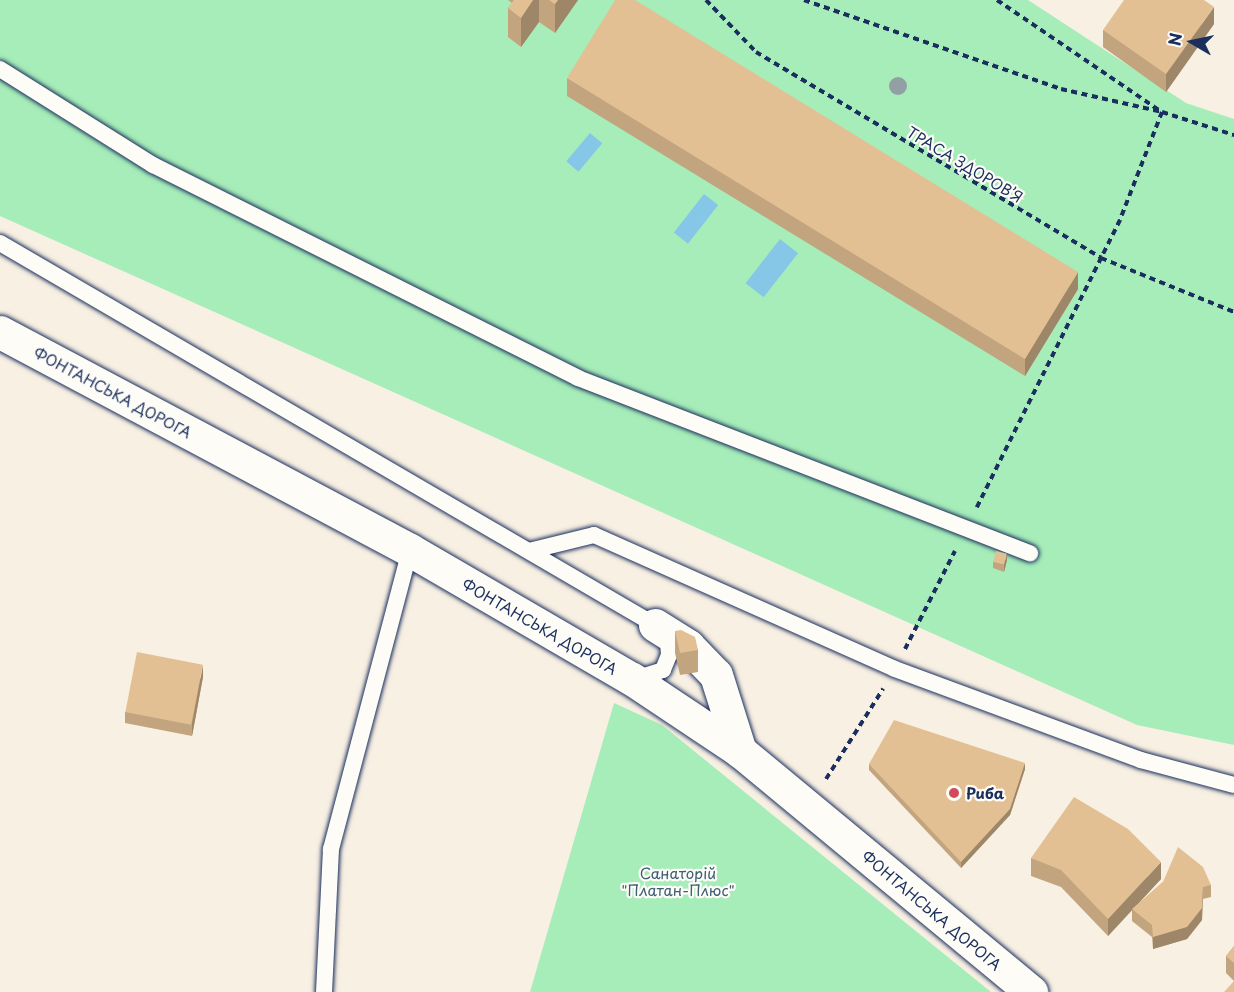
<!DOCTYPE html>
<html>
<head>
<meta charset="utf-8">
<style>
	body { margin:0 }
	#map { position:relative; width:1234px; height:992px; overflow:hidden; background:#f8f0e3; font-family:"Playpen Sans",sans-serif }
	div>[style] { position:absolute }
	.green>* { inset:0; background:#a6edb9 }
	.water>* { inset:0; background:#86c7e7; transform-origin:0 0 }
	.path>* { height:4px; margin-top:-2px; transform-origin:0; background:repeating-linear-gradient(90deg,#1b2f5e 0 6px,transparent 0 10.5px) }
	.roads { filter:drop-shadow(0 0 2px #1b2f5e) drop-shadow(0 0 2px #1b2f5e) }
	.service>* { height:16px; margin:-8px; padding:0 8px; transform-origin:8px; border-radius:8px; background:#fdfcf7 }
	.minor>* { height:33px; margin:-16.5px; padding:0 16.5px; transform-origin:16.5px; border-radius:16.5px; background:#fdfcf7 }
	.secondary>* { height:33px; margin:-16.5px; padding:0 16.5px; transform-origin:16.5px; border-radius:16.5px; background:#fdfcf7 }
	.trees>* { width:18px; height:18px; margin:-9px; border-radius:50%; background:#92a0a6 }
	.wall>* { inset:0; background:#c2a57f }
	.shaded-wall>* { inset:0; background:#9e8668 }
	.building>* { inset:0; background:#e2c094; transform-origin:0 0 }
	.dots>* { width:16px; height:16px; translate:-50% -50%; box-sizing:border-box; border:3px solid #fdfcf7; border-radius:50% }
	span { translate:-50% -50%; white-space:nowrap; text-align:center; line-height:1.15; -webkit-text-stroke:4.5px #fdfcf7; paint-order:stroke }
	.street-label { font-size:15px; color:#1b2f5e }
	.poi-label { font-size:15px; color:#1b2f5e; font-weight:700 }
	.left { translate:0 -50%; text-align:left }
	.park-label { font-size:15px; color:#3e5e75 }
	.north { position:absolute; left:1162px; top:12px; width:60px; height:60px; -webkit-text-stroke:4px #fdfcf7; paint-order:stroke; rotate:279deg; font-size:16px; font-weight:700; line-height:24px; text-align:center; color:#1b2f5e }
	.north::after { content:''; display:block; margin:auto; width:21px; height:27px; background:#1b2f5e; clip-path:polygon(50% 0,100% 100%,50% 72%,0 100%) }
</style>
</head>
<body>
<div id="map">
	<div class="green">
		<i style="clip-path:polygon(0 0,1028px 0,1186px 103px,1234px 119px,1234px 745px,1137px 725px,0 216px)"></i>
		<i style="clip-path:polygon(614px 703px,662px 725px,991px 992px,530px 992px)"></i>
	</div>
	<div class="water">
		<i style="left:590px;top:133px;width:16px;height:37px;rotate:40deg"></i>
		<i style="left:704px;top:194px;width:18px;height:49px;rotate:38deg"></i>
		<i style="left:780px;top:239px;width:23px;height:56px;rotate:38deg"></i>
	</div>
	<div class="path">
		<i style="left:706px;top:0;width:72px;rotate:46.1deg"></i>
		<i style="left:756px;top:52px;width:402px;rotate:30.8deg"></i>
		<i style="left:1101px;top:258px;width:144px;rotate:22.1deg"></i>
		<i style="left:804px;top:0;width:272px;rotate:19.1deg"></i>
		<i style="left:1061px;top:89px;width:104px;rotate:12.8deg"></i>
		<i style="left:1162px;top:112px;width:116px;rotate:111.3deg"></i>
		<i style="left:1120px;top:220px;width:321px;rotate:116.5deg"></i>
		<i style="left:997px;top:0;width:199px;rotate:34.2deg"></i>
		<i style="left:1162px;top:112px;width:76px;rotate:17.7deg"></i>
		<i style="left:905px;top:649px;width:110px;rotate:-63deg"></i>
		<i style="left:826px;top:779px;width:107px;rotate:-57.7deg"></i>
	</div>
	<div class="roads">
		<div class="service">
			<i style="left:0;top:69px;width:181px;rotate:32.1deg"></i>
			<i style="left:153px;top:165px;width:475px;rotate:26.6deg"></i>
			<i style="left:578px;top:378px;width:485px;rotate:21.2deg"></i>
			<i style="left:0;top:243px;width:758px;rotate:30.25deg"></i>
			<i style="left:655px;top:625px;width:21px;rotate:51deg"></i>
			<i style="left:668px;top:641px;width:14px;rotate:86deg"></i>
			<i style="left:669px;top:655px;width:16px;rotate:112deg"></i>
			<i style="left:663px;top:670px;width:29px;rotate:162deg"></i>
			<i style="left:529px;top:551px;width:67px;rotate:-13.8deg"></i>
			<i style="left:594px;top:535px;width:329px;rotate:24deg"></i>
			<i style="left:895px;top:669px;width:262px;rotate:20.3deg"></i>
			<i style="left:1141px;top:760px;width:96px;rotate:15deg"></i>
			<i style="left:324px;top:992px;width:143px;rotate:-87.2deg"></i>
			<i style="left:331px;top:849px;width:309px;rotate:-75.2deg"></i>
		</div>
		<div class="minor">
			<i style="left:655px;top:625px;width:39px;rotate:32deg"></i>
			<i style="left:688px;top:646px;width:40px;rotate:46deg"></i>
			<i style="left:716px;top:675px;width:80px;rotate:72.5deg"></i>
		</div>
		<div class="secondary">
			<i style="left:0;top:332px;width:464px;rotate:28deg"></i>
			<i style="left:410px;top:550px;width:257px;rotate:30.2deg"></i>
			<i style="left:632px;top:679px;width:130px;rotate:33.7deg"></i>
			<i style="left:740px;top:751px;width:378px;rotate:39.6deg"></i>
		</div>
	</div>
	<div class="trees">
		<i style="left:898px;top:86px"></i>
	</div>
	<div class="wall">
		<i style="clip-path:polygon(508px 0,578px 0,555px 33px,539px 22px,521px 47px,508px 37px,508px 8px,512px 3px)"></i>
		<i style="clip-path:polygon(1214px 24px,1166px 92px,1103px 47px,1103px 30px)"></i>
		<i style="clip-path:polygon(567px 78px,1078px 289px,1025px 376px,567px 96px)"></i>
		<i style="clip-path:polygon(1007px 560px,1004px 572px,993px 568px,993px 562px)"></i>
		<i style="clip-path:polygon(675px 631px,698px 650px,698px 672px,680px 675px,675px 653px)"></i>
		<i style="clip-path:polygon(203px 677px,192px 736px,125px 723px,125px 712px)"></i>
		<i style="clip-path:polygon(869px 764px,1025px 769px,1010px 815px,961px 868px,869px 770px)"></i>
		<i style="clip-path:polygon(1031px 858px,1161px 879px,1138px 904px,1163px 882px,1211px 885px,1211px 897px,1203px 899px,1202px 920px,1187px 939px,1153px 949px,1152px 937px,1132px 921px,1132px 910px,1108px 936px,1061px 887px,1031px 876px)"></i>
		<i style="clip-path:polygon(1234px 946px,1234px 981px,1226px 973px,1226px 956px)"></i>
	</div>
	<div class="shaded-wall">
		<i style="clip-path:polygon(533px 0,539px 0,539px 22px,521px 47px,521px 18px)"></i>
		<i style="clip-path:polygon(558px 0,578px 0,555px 33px,555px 4px)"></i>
		<i style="clip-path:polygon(1214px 7px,1214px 24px,1166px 92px,1166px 74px)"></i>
		<i style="clip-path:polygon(1078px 272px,1078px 289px,1025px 376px,1025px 359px)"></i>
		<i style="clip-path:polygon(1007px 554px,1007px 560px,1004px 572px,1004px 565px)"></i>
		<i style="clip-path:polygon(203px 665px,203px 677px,192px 736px,192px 724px)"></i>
		<i style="clip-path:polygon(1025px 763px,1025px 769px,1010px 815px,961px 868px,961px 862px)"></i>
		<i style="clip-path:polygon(1161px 862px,1161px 879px,1108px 936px,1108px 919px)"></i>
		<i style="clip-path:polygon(1203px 887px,1202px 920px,1187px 939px,1153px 949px,1153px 937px)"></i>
	</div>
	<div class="building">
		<i style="clip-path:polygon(514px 0,533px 0,521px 18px,508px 8px)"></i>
		<i style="clip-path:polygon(549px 0,558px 0,555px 4px)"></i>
		<i style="clip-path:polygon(615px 0,635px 0,1078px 272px,1025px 359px,567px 78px)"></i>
		<i style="clip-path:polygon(1124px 0,1204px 0,1214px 7px,1166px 74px,1103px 30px)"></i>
		<i style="left:996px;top:551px;width:11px;height:11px;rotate:15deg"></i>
		<i style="clip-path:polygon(681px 630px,695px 637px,698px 650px,680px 653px,675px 631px)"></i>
		<i style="left:137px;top:652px;width:67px;height:61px;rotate:11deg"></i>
		<i style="clip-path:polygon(894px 720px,1025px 763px,1010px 809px,961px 862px,869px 764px)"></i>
		<i style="clip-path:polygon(1074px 797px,1128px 829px,1161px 862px,1108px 919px,1061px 870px,1031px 858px)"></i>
		<i style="clip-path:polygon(1178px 847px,1203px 867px,1211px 885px,1203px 887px,1202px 908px,1187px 927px,1153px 937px,1152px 925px,1132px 909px,1163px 882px)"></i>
		<i style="clip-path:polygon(1234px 946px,1234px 963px,1226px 956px)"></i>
		<i style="clip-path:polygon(1234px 981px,1234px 992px,1224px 992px)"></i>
	</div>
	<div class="dots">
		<i style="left:954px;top:793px;background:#d1495b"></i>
	</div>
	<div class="street-label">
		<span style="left:965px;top:164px;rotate:31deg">ТРАСА ЗДОРОВ’Я</span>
		<span style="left:113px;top:392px;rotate:28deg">ФОНТАНСЬКА ДОРОГА</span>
		<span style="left:540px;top:626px;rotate:30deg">ФОНТАНСЬКА ДОРОГА</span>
		<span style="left:932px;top:910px;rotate:40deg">ФОНТАНСЬКА ДОРОГА</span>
	</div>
	<div class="poi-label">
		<span class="left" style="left:966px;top:793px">Риба</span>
	</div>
	<div class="park-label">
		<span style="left:678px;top:881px">Санаторій<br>"Платан-Плюс"</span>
	</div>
	<div class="north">N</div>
</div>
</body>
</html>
